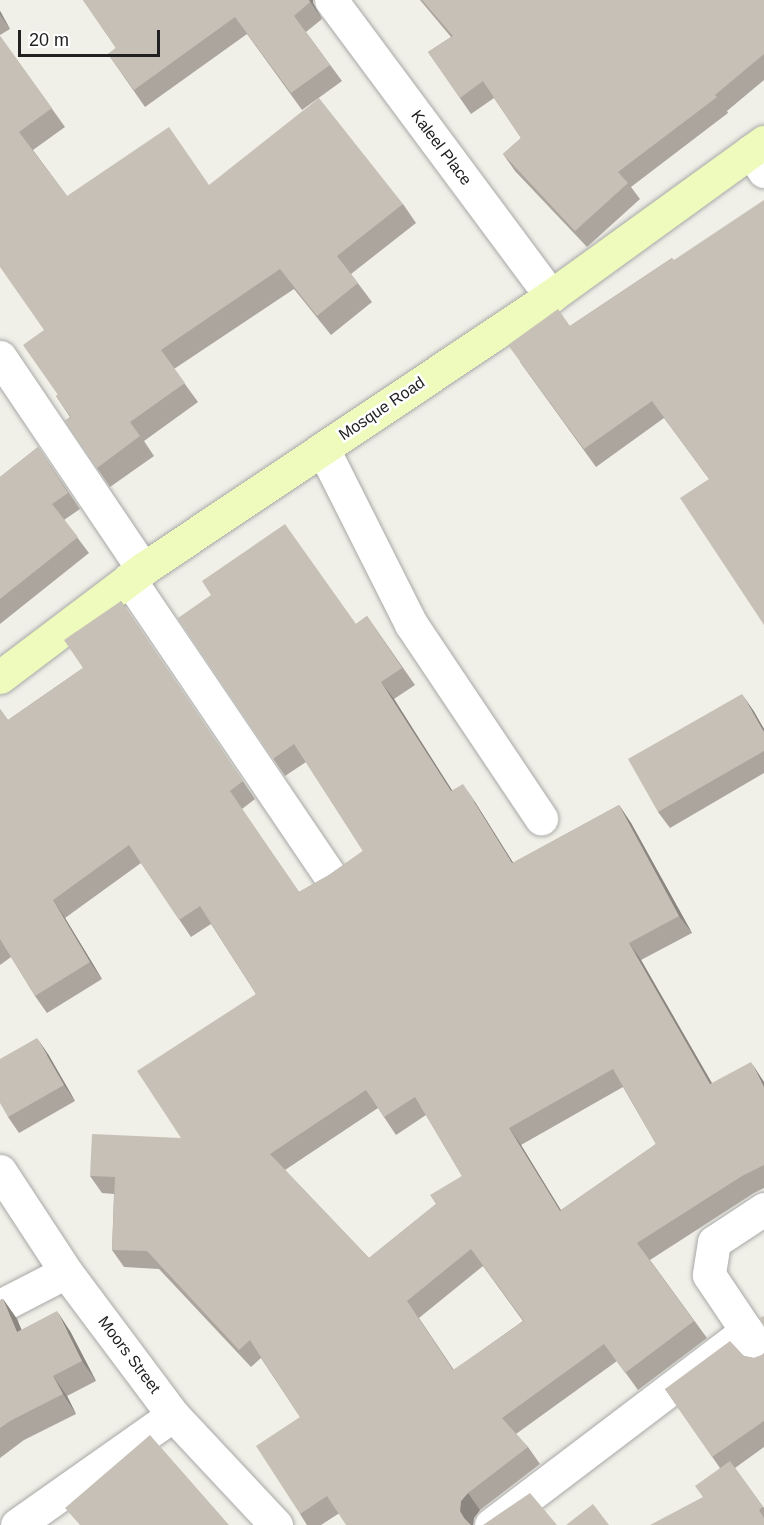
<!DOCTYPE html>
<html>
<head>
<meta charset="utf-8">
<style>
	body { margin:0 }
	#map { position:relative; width:764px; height:1525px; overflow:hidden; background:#f1f0e8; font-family:Arial,sans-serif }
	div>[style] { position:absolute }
	.roads { filter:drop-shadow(0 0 2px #a8a8a8) drop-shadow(0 0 2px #a8a8a8) }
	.street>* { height:33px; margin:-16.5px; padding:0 16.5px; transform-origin:16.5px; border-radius:16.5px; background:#fff }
	.secondary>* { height:33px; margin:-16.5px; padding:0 16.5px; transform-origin:16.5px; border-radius:16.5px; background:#eefbbd }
	.wall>* { inset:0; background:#aba59d }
	.shaded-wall>* { inset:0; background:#8b8680 }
	.building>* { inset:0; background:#c7c0b7 }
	span { translate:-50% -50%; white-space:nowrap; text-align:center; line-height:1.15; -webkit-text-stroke:5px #fff; paint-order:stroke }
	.street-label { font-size:16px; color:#212121 }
	.scale { position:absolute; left:18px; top:30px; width:142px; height:27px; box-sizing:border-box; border:3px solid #212121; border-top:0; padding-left:8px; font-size:18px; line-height:21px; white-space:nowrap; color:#212121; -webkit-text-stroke:4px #fff; paint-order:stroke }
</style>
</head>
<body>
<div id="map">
	<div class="roads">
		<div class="street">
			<i style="left:331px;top:0;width:369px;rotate:53.4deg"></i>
			<i style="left:751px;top:151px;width:24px;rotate:57deg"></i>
			<i style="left:0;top:357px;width:256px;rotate:56deg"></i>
			<i style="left:323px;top:449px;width:196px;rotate:63.3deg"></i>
			<i style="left:411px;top:624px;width:234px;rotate:56.2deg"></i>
			<i style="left:129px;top:579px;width:360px;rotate:55.9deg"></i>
			<i style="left:0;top:1171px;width:121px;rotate:56.8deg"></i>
			<i style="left:66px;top:1272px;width:179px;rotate:53.2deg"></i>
			<i style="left:173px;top:1415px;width:151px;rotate:46.9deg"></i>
			<i style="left:764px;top:1209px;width:60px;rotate:146.6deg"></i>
			<i style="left:714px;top:1242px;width:33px;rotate:99deg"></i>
			<i style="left:709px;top:1275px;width:99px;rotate:56.1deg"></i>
			<i style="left:0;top:1306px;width:74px;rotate:-27.3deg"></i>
			<i style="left:17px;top:1525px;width:191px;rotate:-35.2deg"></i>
			<i style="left:491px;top:1525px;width:321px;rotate:-37.2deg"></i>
		</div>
		<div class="secondary">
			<i style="left:0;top:677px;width:179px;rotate:-37.1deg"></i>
			<i style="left:143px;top:569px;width:491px;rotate:-33.8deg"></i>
			<i style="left:551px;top:296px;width:263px;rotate:-35.9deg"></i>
		</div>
	</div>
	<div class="wall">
		<i style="clip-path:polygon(83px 0,313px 0,313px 3px,322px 19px,306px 32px,342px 81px,302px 110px,247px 34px,145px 107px,108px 54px,116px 48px)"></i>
		<i style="clip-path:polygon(420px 0,764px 0,764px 80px,727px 111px,728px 113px,631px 187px,640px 199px,587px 247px,515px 171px,503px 154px,521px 138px,494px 98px,471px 114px,428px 52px,451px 37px)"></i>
		<i style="clip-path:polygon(0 11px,10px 29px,0 35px)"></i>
		<i style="clip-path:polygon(0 36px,65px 127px,33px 150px,67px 196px,209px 185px,403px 204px,416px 223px,351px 274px,372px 302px,331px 335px,294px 289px,174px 369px,198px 402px,144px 441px,154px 456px,110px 487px,65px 421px,70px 417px,56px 396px,58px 395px,44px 330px)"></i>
		<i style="clip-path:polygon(672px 258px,709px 479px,664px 418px,596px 467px,520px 362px,570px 326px)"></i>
		<i style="clip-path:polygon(38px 447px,80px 509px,64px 520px,89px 553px,0 624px,0 477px)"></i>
		<i style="clip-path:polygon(evenodd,121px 601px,255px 799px,242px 809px,299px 892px,329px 875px,363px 851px,306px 762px,285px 776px,178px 618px,356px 624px,367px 616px,415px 685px,394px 699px,452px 791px,475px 802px,513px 863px,619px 805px,631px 823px,692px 933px,641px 960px,712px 1083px,764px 1082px,764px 1188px,754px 1193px,650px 1260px,707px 1338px,638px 1390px,617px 1361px,516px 1434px,528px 1447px,540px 1464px,480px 1510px,474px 1518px,473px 1525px,338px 1514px,321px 1525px,307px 1525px,300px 1514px,300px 1417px,261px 1358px,251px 1367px,159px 1269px,124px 1267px,112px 1250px,114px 1194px,102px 1193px,90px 1176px,181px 1138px,256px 994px,211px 924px,191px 937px,141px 863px,65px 918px,102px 979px,47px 1013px,35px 996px,11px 957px,0 965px,0 709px,8px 720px,83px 668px,121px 601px,623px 1087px,656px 1144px,561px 1210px,521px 1145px,623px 1087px,121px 601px,378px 1108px,396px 1135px,426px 1115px,462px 1176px,436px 1204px,369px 1258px,285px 1170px,378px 1108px,121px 601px,483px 1266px,523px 1321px,454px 1370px,419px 1318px,483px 1266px)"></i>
		<i style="clip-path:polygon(753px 710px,764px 729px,764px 773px,670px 828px,658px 812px)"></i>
		<i style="clip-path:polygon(48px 1054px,75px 1101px,19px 1133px,8px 1117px)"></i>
		<i style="clip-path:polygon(3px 1299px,17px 1319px,21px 1330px,70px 1331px,96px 1381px,67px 1396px,76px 1414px,24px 1440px,0 1458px,0 1300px)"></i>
		<i style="clip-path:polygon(764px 1353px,764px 1447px,735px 1468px,764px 1508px,764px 1525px,703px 1497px,720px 1468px,665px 1389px,744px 1356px,754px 1358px,762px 1355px)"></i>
	</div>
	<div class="shaded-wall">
		<i style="clip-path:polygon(309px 0,313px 0,313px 3px,322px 19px)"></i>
		<i style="clip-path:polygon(0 11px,10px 29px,0 14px)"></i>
		<i style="clip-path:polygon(381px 682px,394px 699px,464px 809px,451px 791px)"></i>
		<i style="clip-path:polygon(742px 694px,753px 710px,764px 729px,764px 732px)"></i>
		<i style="clip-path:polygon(463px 784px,475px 802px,524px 880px,512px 863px)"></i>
		<i style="clip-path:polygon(619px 805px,631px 823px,692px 933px,679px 916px)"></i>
		<i style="clip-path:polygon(53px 900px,65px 918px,102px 979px,90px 962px)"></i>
		<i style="clip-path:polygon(629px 943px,641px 960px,722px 1101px,710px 1084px)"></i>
		<i style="clip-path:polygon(37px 1038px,48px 1054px,75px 1101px,64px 1085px)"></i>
		<i style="clip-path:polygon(751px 1062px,764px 1082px,764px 1087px)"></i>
		<i style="clip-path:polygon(509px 1128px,521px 1145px,572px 1229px,560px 1211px)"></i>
		<i style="clip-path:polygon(3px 1299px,17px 1319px,31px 1352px,17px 1332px)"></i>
		<i style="clip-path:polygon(57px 1311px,70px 1331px,96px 1381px,82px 1361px)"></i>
		<i style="clip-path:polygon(53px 1376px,67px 1396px,76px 1414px,63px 1394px)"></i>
		<i style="clip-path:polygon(468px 1493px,480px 1510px,474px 1518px,473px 1525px,468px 1525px,460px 1511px,461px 1501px)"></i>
	</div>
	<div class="building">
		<i style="clip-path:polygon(83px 0,309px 0,310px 2px,294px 16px,330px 65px,291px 93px,235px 17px,134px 90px,108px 54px,116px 48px)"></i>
		<i style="clip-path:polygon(422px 0,764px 0,764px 54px,715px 95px,717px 97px,618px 172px,628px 183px,575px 231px,503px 154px,521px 138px,483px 81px,460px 98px,428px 52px,453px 36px)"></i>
		<i style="clip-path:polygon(0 36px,52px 108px,19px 132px,67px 196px,169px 127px,209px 185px,319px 98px,403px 204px,337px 256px,358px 283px,317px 316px,280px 269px,161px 350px,185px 383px,130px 422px,140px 436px,97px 468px,65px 421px,71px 417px,56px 396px,58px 395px,23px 345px,44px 330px,0 267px)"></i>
		<i style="clip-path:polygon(764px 200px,764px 625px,680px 498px,709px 479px,652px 401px,584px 449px,508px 345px,558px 309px,570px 326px,672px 258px,674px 260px)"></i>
		<i style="clip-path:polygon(38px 447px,68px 493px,52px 504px,78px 537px,0 599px,0 477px)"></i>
		<i style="clip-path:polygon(evenodd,285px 524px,356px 624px,367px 616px,402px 668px,381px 682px,451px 791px,463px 784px,512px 863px,619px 805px,679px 916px,629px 943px,710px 1084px,751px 1062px,764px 1087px,764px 1165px,742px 1176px,637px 1243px,694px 1321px,625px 1373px,604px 1344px,502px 1418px,528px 1447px,468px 1493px,461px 1501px,460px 1511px,464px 1518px,471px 1525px,474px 1525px,346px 1525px,327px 1496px,300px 1514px,256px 1446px,300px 1417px,250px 1340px,239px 1350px,147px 1251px,112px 1250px,115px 1177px,90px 1176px,92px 1134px,181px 1138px,137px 1071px,256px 994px,200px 906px,179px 920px,129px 845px,53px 900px,90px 962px,35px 996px,0 939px,0 709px,8px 720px,83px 668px,64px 640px,121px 601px,243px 781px,230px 791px,299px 892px,329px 875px,363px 851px,294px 744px,273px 759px,178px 618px,211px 595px,202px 581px,285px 524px,613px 1069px,656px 1144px,560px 1211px,509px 1128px,613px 1069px,285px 524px,366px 1090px,384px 1117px,415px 1097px,462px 1176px,430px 1195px,436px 1204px,369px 1258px,270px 1154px,366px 1090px,285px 524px,471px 1249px,524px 1321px,453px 1370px,407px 1301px,471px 1249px)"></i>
		<i style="clip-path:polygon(742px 694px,764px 732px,764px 751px,658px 812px,628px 759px)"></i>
		<i style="clip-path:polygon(37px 1038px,64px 1085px,8px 1117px,0 1103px,0 1059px)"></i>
		<i style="clip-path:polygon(3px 1299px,17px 1332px,57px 1311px,82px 1361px,53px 1376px,63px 1394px,10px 1421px,0 1428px,0 1300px)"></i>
		<i style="clip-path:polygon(764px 1316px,764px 1326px,760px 1318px)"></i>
		<i style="clip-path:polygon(730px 1341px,744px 1356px,754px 1358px,762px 1355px,764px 1353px,764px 1421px,712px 1457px,665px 1389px)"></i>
		<i style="clip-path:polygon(150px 1435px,229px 1525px,80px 1525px,65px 1508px)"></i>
		<i style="clip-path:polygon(730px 1461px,763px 1507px,759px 1510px,764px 1518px,764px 1525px,650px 1525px,703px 1497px,695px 1486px)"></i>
		<i style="clip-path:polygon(530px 1493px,557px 1525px,483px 1525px)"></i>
		<i style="clip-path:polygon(593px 1504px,609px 1525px,566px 1525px)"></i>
	</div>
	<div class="street-label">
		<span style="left:441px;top:148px;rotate:53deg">Kaleel Place</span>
		<span style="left:382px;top:409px;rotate:-34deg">Mosque Road</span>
		<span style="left:129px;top:1355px;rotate:53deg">Moors Street</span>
	</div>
	<div class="scale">20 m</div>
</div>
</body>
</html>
